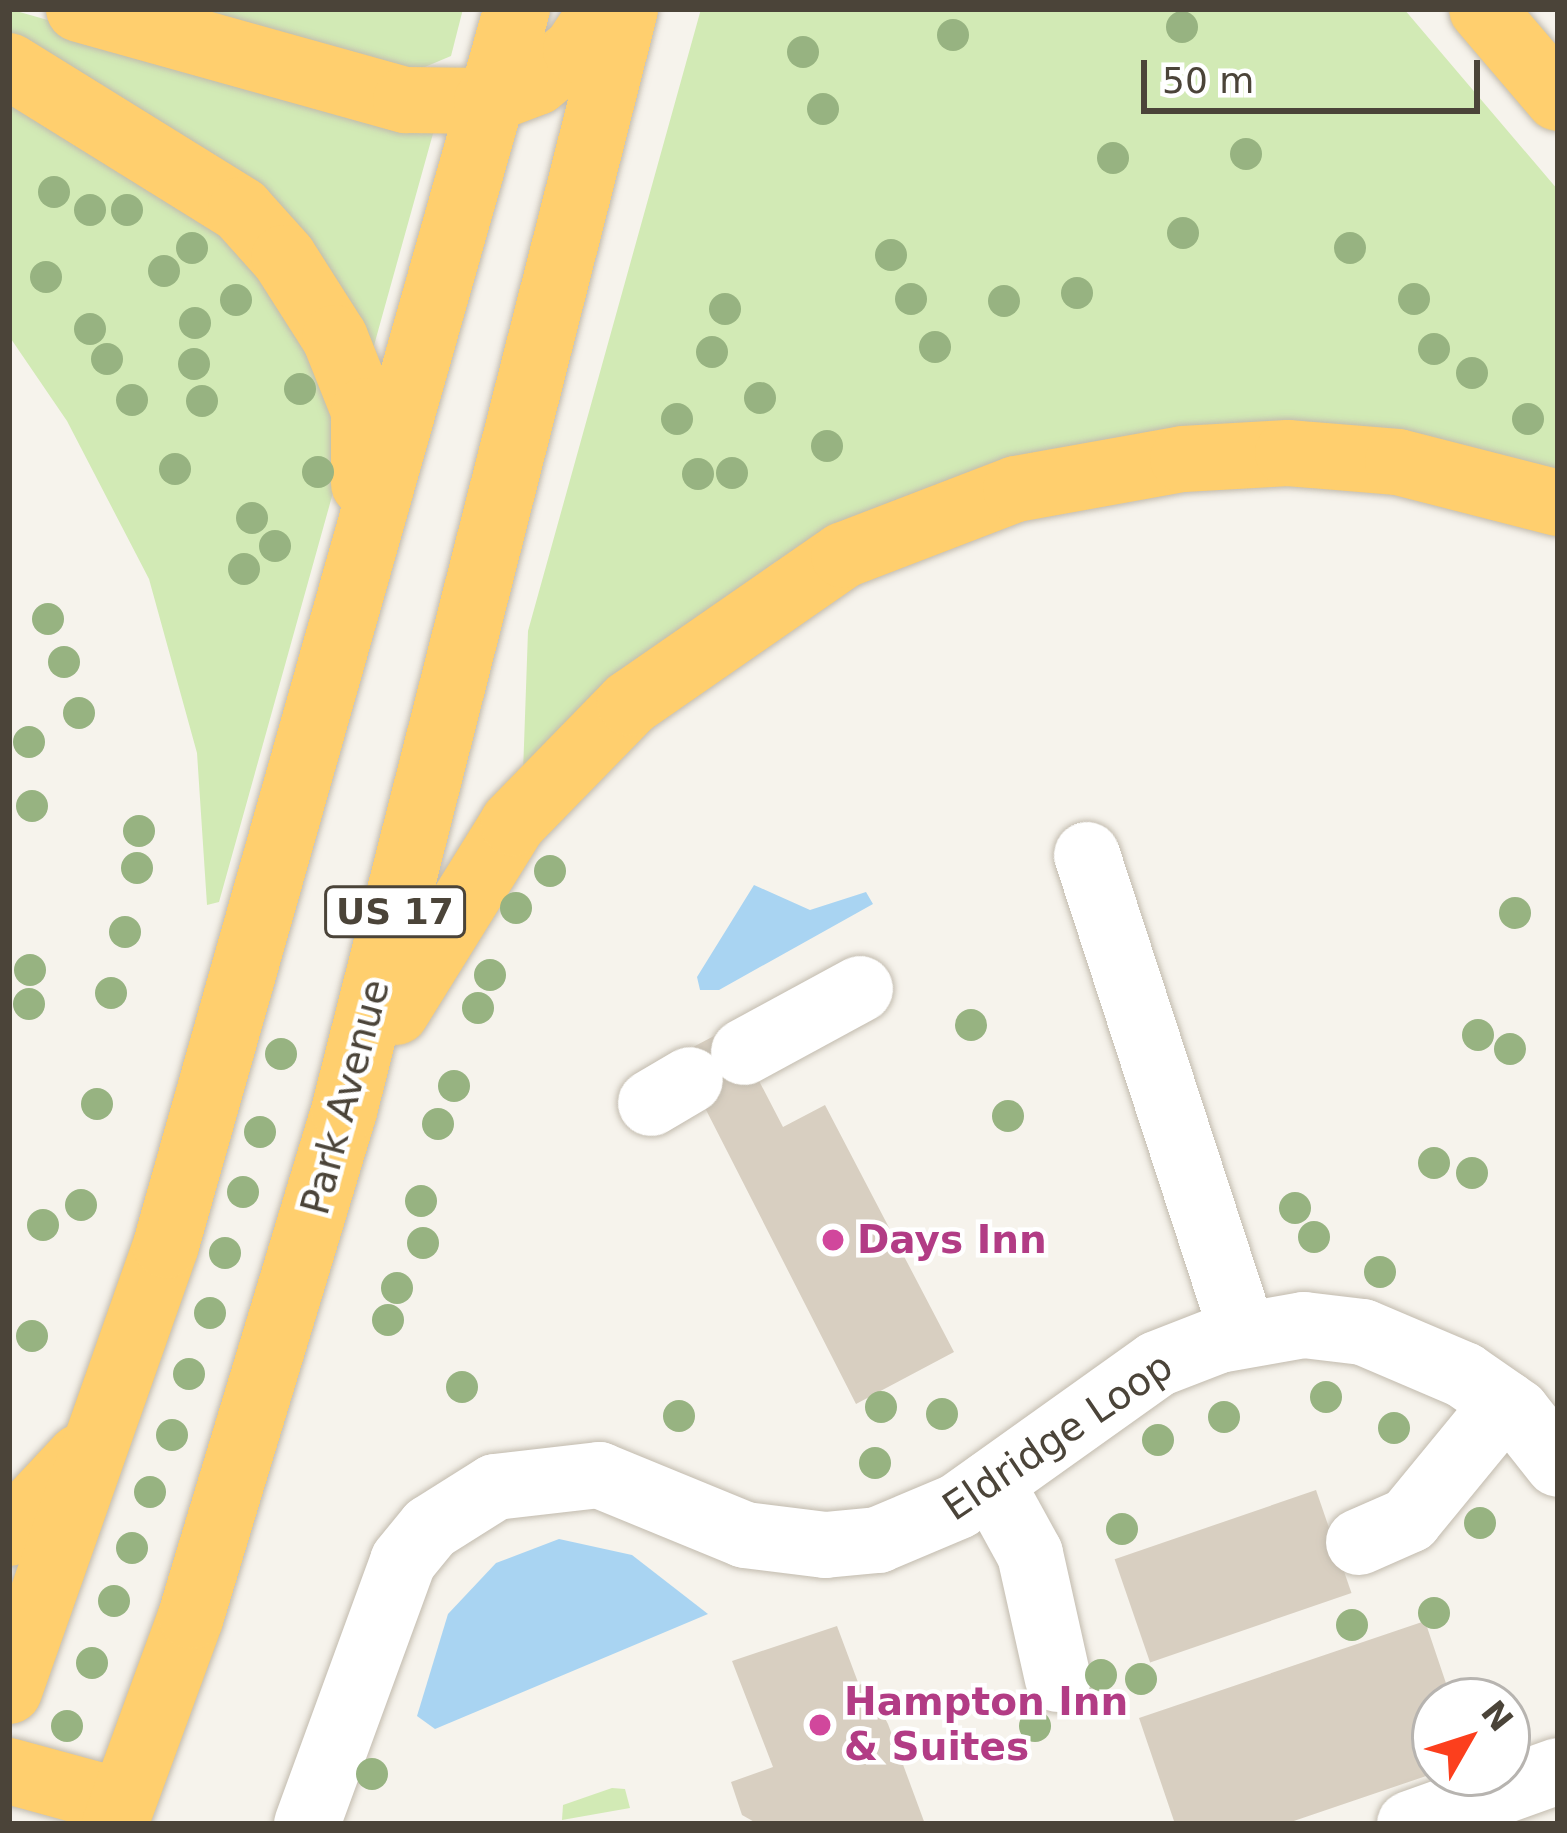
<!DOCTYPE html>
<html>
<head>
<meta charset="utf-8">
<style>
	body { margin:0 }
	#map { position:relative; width:1567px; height:1833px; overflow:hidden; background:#f6f3ec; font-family:"DejaVu Sans",sans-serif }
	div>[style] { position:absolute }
	.green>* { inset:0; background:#d2eab5 }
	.water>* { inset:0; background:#a9d4f2 }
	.building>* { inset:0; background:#d8cfc1; transform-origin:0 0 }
	.roads { filter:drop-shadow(0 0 3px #c2bbae) drop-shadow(0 0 3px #c2bbae) }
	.minor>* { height:66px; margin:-33px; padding:0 33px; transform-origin:33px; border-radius:33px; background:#fff }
	.highway>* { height:66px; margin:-33px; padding:0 33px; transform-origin:33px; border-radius:33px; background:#ffcf6e }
	.trees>* { width:32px; height:32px; margin:-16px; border-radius:50%; background:#97b381 }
	.dots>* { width:33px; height:33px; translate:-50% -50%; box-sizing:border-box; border:6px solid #fff; border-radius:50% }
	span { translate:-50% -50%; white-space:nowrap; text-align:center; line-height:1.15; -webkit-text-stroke:9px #fff; paint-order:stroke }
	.shield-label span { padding:3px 9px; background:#fff; border:3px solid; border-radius:9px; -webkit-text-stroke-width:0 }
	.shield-label { font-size:36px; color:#4b4439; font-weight:700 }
	.street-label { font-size:39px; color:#4b4439 }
	.hotel-label { font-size:39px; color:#b23c85; font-weight:700 }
	.left { translate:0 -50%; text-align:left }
	.frame { position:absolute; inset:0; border:12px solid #4b4439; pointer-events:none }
	.north { position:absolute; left:1411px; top:1677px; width:120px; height:120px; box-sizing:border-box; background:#fff; border:3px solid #b7b4b0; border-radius:50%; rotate:51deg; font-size:33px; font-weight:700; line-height:48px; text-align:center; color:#4b4439 }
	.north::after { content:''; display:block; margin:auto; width:42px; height:54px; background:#fc3f1d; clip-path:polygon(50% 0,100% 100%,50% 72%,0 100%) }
	.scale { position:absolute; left:1141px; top:60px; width:339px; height:54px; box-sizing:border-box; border:6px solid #4b4439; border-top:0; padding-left:15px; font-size:36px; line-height:42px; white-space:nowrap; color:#4b4439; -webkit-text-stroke:9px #fff; paint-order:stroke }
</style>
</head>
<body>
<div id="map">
	<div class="green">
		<i style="clip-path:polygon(9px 9px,434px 130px,219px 902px,207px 905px,197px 753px,149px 579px,67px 421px,9px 336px)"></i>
		<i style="clip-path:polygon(178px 9px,463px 9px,451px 56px,413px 72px)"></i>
		<i style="clip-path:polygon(701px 9px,1404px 9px,1558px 190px,1558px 480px,1417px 441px,775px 562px,590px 700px,523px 773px,528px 631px)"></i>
		<i style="clip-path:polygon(612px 1788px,625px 1789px,630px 1808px,562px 1820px,563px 1805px)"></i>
	</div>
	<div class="water">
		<i style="clip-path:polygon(754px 885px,810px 910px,866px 892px,873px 904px,719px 990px,700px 990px,697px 977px)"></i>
		<i style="clip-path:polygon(559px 1539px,632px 1555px,708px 1614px,435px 1729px,417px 1716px,448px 1614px,496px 1563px)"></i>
	</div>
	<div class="building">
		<i style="clip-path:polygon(731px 1027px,783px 1127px,825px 1105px,954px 1352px,856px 1404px,678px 1055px)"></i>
		<i style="left:1316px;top:1490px;width:109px;height:213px;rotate:71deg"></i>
		<i style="clip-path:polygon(1425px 1621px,1452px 1701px,1435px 1701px,1435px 1773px,1285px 1824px,1175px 1824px,1139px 1718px)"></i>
		<i style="clip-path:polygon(837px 1626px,859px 1685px,866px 1682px,888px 1724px,925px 1824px,758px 1824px,742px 1815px,731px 1782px,773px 1767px,732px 1661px)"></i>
	</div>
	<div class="roads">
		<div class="minor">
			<i style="left:1087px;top:855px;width:504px;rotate:71.96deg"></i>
			<i style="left:744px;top:1052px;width:132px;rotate:-28.5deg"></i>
			<i style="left:651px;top:1103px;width:45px;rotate:-30.5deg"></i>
			<i style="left:991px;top:1483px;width:81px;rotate:61.2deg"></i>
			<i style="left:1030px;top:1554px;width:128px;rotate:77.4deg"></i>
			<i style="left:1359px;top:1542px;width:55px;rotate:-23.7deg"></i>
			<i style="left:1409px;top:1520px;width:151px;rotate:-50.6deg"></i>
			<i style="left:307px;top:1824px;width:280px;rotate:-69.9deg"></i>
			<i style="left:403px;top:1561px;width:43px;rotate:-50.7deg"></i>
			<i style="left:430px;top:1528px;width:77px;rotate:-32.2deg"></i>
			<i style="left:495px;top:1487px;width:105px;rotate:-6.6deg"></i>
			<i style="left:599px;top:1475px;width:158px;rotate:22.3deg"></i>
			<i style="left:745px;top:1535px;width:81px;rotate:7.1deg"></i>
			<i style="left:825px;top:1545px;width:53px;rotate:-5.4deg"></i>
			<i style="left:878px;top:1540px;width:87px;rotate:-23deg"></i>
			<i style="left:958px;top:1506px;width:244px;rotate:-35.5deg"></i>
			<i style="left:1157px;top:1364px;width:66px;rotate:-21.2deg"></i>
			<i style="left:1219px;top:1340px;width:86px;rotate:-10deg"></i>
			<i style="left:1304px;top:1325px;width:59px;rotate:6.8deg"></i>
			<i style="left:1363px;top:1332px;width:110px;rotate:23.1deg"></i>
			<i style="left:1464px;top:1375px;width:65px;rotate:34.9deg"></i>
			<i style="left:1517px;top:1412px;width:66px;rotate:51.7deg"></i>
			<i style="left:1410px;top:1824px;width:157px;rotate:-19.7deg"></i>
		</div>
		<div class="highway">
			<i style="left:79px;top:9px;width:339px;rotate:15.6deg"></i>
			<i style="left:406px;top:100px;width:81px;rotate:0.7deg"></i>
			<i style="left:487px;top:101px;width:53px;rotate:-20.8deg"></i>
			<i style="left:537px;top:82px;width:50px;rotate:-39.4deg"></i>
			<i style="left:576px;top:50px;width:49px;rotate:-56.6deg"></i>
			<i style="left:1482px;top:9px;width:117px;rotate:49.5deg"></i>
			<i style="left:9px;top:66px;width:273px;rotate:31.8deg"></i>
			<i style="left:241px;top:210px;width:64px;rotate:48.1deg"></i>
			<i style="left:284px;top:258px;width:95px;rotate:57.5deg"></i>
			<i style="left:335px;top:338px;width:79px;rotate:68.3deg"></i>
			<i style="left:364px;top:411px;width:73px;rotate:90deg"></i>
			<i style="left:396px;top:1012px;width:222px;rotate:-58.2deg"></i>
			<i style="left:513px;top:823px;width:168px;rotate:-45.7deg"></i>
			<i style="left:630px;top:703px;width:260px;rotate:-34.7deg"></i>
			<i style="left:844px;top:555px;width:184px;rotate:-21deg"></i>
			<i style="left:1016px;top:489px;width:170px;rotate:-10.2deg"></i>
			<i style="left:1183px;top:459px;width:105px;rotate:-3.3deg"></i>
			<i style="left:1288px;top:453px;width:110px;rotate:4.7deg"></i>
			<i style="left:1398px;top:462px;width:165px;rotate:14.4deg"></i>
			<i style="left:9px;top:1533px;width:104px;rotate:-46.9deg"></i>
			<i style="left:9px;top:1691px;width:473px;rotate:-70.6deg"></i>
			<i style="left:166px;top:1245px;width:1285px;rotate:-74.15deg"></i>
			<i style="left:9px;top:1771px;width:117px;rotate:15.3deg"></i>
			<i style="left:115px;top:1824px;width:221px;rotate:-69.9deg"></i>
			<i style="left:191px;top:1616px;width:528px;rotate:-73.14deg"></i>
			<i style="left:344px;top:1111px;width:1137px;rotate:-75.69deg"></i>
		</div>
	</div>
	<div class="trees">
		<i style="left:1182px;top:27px"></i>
		<i style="left:953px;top:35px"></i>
		<i style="left:803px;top:52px"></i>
		<i style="left:823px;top:109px"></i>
		<i style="left:1246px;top:154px"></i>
		<i style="left:1113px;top:158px"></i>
		<i style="left:54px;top:192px"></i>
		<i style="left:90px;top:210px"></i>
		<i style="left:127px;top:210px"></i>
		<i style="left:1183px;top:233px"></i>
		<i style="left:192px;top:248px"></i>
		<i style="left:1350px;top:248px"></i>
		<i style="left:891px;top:255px"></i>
		<i style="left:164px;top:271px"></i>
		<i style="left:46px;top:277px"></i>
		<i style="left:1077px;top:293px"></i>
		<i style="left:911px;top:299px"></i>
		<i style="left:1414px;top:299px"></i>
		<i style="left:236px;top:300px"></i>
		<i style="left:1004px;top:301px"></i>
		<i style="left:725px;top:309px"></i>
		<i style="left:195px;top:323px"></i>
		<i style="left:90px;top:329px"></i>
		<i style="left:935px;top:347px"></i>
		<i style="left:1434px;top:349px"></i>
		<i style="left:712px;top:352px"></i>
		<i style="left:107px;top:359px"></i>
		<i style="left:194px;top:364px"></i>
		<i style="left:1472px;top:373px"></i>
		<i style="left:300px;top:389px"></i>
		<i style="left:760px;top:398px"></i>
		<i style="left:132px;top:400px"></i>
		<i style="left:202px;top:401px"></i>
		<i style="left:677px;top:419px"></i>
		<i style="left:1528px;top:419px"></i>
		<i style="left:827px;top:446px"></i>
		<i style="left:175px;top:469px"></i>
		<i style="left:318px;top:472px"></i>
		<i style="left:732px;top:473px"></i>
		<i style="left:698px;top:474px"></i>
		<i style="left:252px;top:518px"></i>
		<i style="left:275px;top:546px"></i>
		<i style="left:244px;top:569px"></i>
		<i style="left:48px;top:619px"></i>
		<i style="left:64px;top:662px"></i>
		<i style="left:79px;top:713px"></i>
		<i style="left:29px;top:742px"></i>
		<i style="left:32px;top:806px"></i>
		<i style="left:139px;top:831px"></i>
		<i style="left:137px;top:868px"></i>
		<i style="left:550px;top:871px"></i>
		<i style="left:516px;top:908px"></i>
		<i style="left:1515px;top:913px"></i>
		<i style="left:125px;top:932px"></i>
		<i style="left:30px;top:970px"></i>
		<i style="left:490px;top:975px"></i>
		<i style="left:111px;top:993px"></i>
		<i style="left:29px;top:1004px"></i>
		<i style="left:478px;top:1008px"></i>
		<i style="left:971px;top:1025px"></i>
		<i style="left:1478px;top:1035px"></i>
		<i style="left:1510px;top:1049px"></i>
		<i style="left:281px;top:1054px"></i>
		<i style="left:454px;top:1086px"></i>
		<i style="left:97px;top:1104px"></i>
		<i style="left:1008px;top:1116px"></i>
		<i style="left:438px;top:1124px"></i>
		<i style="left:260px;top:1132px"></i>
		<i style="left:1434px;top:1163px"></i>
		<i style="left:1472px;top:1173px"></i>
		<i style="left:243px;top:1192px"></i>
		<i style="left:421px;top:1201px"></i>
		<i style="left:81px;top:1205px"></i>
		<i style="left:1295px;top:1208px"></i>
		<i style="left:43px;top:1225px"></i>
		<i style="left:1314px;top:1237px"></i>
		<i style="left:423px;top:1243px"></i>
		<i style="left:225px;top:1253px"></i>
		<i style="left:1380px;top:1272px"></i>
		<i style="left:397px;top:1288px"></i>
		<i style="left:210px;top:1313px"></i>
		<i style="left:388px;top:1320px"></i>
		<i style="left:32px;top:1336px"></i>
		<i style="left:189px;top:1374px"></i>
		<i style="left:462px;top:1387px"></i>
		<i style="left:1326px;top:1397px"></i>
		<i style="left:881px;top:1407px"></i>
		<i style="left:942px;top:1414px"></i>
		<i style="left:679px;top:1416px"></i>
		<i style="left:1224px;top:1417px"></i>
		<i style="left:1394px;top:1428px"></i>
		<i style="left:172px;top:1435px"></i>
		<i style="left:1158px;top:1440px"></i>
		<i style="left:875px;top:1463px"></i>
		<i style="left:150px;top:1492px"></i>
		<i style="left:1480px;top:1523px"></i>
		<i style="left:1122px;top:1529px"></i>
		<i style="left:132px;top:1548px"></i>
		<i style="left:114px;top:1601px"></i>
		<i style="left:1434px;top:1613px"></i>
		<i style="left:1352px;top:1625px"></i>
		<i style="left:92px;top:1663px"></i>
		<i style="left:1101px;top:1675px"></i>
		<i style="left:1141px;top:1679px"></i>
		<i style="left:67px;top:1726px"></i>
		<i style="left:1035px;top:1726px"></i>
		<i style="left:372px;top:1774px"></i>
	</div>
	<div class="dots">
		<i style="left:833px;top:1240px;background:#d1479c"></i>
		<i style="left:820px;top:1725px;background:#d1479c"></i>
	</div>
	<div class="shield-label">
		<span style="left:395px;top:912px">US 17</span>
	</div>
	<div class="street-label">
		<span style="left:346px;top:1097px;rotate:-75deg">Park Avenue</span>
		<span style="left:1058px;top:1437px;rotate:-34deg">Eldridge Loop</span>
	</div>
	<div class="hotel-label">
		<span class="left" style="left:857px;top:1240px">Days Inn</span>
		<span class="left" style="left:844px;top:1725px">Hampton Inn<br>&amp; Suites</span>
	</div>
	<div class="frame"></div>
	<div class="north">N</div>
	<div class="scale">50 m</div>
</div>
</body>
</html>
